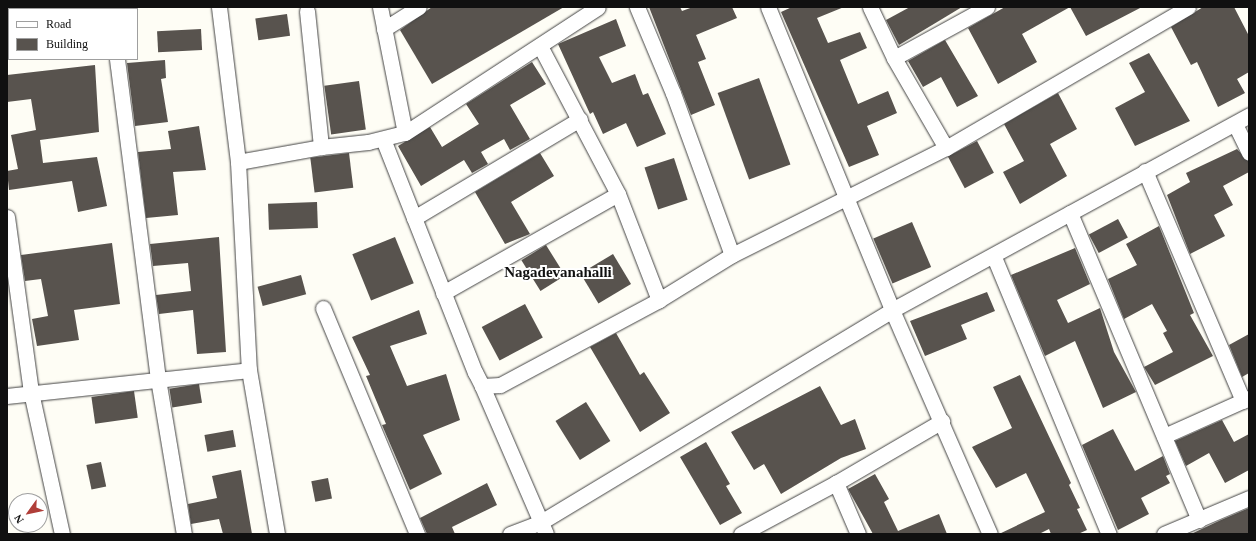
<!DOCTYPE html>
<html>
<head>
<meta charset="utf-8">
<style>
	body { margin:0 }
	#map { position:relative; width:1256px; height:541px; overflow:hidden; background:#fefdf5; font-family:"Times New Roman",serif }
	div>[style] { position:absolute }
	.building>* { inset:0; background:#58534e; transform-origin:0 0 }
	.roads { filter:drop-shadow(0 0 1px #434343) drop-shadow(0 0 1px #434343) }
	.street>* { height:15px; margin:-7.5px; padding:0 7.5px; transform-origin:7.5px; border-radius:7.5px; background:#fff }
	span { translate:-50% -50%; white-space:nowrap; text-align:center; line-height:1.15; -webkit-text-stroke:4px #fff; paint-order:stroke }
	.neighbourhood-label { font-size:15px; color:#101010; font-weight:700 }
	.frame { position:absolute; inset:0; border:8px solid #101010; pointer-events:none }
	.legend { position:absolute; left:8px; top:8px; width:130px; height:52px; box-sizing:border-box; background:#fff; border:1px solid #9f9f9f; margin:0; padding:5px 7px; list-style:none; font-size:12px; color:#101010 }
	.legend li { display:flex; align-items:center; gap:8px; height:20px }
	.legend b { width:20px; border:1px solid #9f9f9f }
	.north { position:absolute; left:8px; top:493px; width:40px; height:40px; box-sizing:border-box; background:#fff; border:1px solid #9f9f9f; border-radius:50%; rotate:237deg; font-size:11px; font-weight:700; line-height:16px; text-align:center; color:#101010 }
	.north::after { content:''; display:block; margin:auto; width:14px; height:18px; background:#b03e39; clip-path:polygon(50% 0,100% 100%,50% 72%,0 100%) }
</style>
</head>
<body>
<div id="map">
	<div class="building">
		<i style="clip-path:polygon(432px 7px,564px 7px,432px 84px,400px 30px)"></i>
		<i style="clip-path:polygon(649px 7px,680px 7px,682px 11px,693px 7px,732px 7px,737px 18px,696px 35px,706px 59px,698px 62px,715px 105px,691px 115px)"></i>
		<i style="clip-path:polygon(792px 7px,844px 7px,817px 18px,828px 43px,860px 32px,867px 48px,840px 60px,858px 104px,888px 91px,897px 113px,867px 126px,879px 155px,849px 167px,781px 12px)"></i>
		<i style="clip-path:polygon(910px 7px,962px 7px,899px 45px,886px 20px)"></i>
		<i style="clip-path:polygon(1005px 7px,1142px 7px,1086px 36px,1070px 7px,1022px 34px,1037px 62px,998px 84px,968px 28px)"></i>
		<i style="clip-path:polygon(1203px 7px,1234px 7px,1249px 36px,1249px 72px,1237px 79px,1245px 93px,1218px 107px,1197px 62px,1191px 65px,1171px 27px)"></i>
		<i style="left:287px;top:14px;width:22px;height:32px;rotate:82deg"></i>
		<i style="clip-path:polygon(616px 19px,626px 46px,599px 57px,612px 83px,635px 74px,643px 95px,648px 93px,666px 134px,637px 147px,626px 123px,603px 134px,593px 112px,590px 114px,558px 44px)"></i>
		<i style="left:201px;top:29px;width:21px;height:44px;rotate:87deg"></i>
		<i style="clip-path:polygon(945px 40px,978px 96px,957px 107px,941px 77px,923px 87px,908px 61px)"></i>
		<i style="clip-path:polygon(1149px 53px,1190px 121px,1135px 146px,1115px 108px,1145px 92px,1129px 63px)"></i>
		<i style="clip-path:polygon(165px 60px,166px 78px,161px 79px,168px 122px,135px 126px,127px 63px)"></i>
		<i style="clip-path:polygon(532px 62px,546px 84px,510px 105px,530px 139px,510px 150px,504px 139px,481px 152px,488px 164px,472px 173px,464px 160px,421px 186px,398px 146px,430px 127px,442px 147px,479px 124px,466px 104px)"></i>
		<i style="clip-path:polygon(95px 65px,99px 132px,40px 140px,43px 163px,97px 157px,107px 206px,78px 212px,72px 181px,9px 190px,7px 171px,18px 169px,11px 135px,36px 130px,31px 99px,7px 102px,7px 75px)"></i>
		<i style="left:759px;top:78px;width:92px;height:44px;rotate:70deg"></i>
		<i style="left:359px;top:81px;width:49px;height:35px;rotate:82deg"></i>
		<i style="clip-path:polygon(1058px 93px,1077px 129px,1050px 144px,1067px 176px,1020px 204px,1003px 172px,1024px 161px,1004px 124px)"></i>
		<i style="clip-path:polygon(199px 126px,206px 170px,173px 172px,178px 215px,146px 218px,138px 152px,171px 149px,168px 131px)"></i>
		<i style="left:977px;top:141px;width:36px;height:33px;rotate:62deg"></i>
		<i style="clip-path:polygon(1237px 149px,1249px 162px,1249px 172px,1223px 186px,1233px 205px,1214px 215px,1225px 236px,1190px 254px,1167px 195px,1190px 182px,1186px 173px)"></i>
		<i style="left:349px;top:153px;width:35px;height:39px;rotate:83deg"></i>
		<i style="clip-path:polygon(540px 153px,554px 176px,511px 202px,530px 234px,505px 244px,475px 192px)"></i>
		<i style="left:674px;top:158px;width:44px;height:31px;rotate:72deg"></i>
		<i style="left:317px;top:202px;width:26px;height:49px;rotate:88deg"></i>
		<i style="left:1118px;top:219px;width:21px;height:33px;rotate:62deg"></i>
		<i style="left:912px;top:222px;width:49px;height:42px;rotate:67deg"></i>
		<i style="clip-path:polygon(1159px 226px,1194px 313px,1190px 315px,1213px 356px,1155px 385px,1144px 367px,1173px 352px,1163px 333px,1167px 331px,1152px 304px,1124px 319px,1108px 279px,1137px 265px,1126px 244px)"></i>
		<i style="clip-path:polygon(219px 237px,226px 352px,197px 354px,193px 310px,159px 314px,156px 295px,191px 291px,188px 263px,153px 266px,150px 244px)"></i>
		<i style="left:395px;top:237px;width:50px;height:46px;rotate:68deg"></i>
		<i style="clip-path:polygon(112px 243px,120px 304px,74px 310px,79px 340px,37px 346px,32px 319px,48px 316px,41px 279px,25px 281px,21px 255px)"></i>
		<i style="left:546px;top:245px;width:36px;height:29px;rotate:58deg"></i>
		<i style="clip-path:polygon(1075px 248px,1090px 284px,1057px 300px,1068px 323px,1100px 308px,1114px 352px,1136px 392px,1103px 408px,1075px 341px,1045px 356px,1011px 275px)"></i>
		<i style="left:613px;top:254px;width:35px;height:38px;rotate:59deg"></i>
		<i style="left:301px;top:275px;width:20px;height:45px;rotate:75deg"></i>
		<i style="clip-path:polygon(987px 292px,995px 311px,961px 325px,967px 339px,925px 356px,910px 321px)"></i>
		<i style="left:525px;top:304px;width:38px;height:49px;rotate:62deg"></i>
		<i style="clip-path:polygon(419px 310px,427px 334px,390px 346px,407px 386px,446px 374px,460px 420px,423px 435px,442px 474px,410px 490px,382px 425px,386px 424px,366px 376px,370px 375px,352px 337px)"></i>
		<i style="clip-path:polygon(616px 333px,640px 375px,644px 372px,670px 413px,640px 432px,590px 347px)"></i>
		<i style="clip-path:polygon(1249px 334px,1249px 373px,1242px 377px,1229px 345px)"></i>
		<i style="clip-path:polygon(1020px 375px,1071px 483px,1069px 485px,1080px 508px,1077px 509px,1087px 530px,1078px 534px,1051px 534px,1049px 529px,1039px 534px,999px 534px,1045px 512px,1026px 473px,996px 488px,972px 447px,1012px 428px,993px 387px)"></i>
		<i style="left:199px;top:384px;width:19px;height:30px;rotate:81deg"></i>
		<i style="clip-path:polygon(820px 386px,841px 425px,855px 419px,866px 449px,841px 458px,781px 494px,764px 464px,754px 470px,731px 432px)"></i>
		<i style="left:134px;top:391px;width:27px;height:43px;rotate:82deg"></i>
		<i style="left:586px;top:402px;width:46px;height:36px;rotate:58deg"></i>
		<i style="clip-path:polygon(1222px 420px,1234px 442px,1249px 434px,1249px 470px,1225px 483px,1209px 453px,1186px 466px,1175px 441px)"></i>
		<i style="clip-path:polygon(1113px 429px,1135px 471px,1163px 456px,1170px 474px,1166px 476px,1170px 483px,1141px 498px,1149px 514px,1118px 530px,1082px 445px)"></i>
		<i style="left:233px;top:430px;width:17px;height:29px;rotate:80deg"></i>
		<i style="clip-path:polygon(706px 442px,730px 484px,726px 486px,742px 513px,720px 525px,680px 457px)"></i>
		<i style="left:101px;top:462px;width:25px;height:15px;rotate:78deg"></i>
		<i style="clip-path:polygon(241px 470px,252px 534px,223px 534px,219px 519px,191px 524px,188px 504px,217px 498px,212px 476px)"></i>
		<i style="clip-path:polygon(875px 474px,889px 499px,884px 502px,898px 531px,939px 514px,947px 534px,873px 534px,848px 489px)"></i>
		<i style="left:328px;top:478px;width:21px;height:17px;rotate:79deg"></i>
		<i style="clip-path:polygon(487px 483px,497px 505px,452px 527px,455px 534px,427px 534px,420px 518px)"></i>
		<i style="clip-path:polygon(1249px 508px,1249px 534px,1191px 534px,1221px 520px)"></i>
	</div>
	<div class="roads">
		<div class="street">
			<i style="left:111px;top:7px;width:2px;rotate:90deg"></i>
			<i style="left:219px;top:7px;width:156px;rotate:83deg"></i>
			<i style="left:238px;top:162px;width:208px;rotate:87deg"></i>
			<i style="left:249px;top:370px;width:166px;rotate:80.3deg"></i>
			<i style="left:380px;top:7px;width:128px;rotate:78.8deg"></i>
			<i style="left:637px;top:7px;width:93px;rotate:67.3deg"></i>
			<i style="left:673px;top:93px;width:172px;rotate:70deg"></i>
			<i style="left:768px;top:7px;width:327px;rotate:67.7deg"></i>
			<i style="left:892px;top:310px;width:244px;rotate:66.4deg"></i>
			<i style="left:870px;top:7px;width:56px;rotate:64.8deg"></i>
			<i style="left:894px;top:58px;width:104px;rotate:60deg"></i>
			<i style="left:28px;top:9px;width:11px;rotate:-10deg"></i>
			<i style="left:307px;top:11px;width:137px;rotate:84.1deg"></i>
			<i style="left:7px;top:13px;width:2px"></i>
			<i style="left:384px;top:29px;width:41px;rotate:-32.2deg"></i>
			<i style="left:540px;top:46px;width:167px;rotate:62.2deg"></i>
			<i style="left:618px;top:194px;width:114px;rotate:68.9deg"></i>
			<i style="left:894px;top:58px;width:106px;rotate:-28.7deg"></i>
			<i style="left:117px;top:59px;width:323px;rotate:82.7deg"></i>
			<i style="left:158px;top:379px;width:157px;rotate:80.5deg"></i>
			<i style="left:1235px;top:124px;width:32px;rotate:64deg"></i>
			<i style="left:383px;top:139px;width:251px;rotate:68.5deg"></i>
			<i style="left:475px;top:372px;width:16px;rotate:63deg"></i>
			<i style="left:482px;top:386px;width:18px;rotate:-3deg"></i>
			<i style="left:500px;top:385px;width:180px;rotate:-28.1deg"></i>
			<i style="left:659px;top:300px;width:86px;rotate:-31.7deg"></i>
			<i style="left:732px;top:255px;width:239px;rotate:-26.6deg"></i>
			<i style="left:946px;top:148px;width:280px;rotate:-30.2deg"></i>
			<i style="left:238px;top:162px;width:84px;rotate:-10.2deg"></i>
			<i style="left:321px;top:147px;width:47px;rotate:-6.1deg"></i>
			<i style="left:368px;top:142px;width:38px;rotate:-14deg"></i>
			<i style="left:405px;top:133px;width:230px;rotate:-33.1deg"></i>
			<i style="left:1145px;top:171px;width:250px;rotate:66.9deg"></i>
			<i style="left:1070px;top:213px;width:333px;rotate:67.2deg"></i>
			<i style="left:7px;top:217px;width:177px;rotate:82.2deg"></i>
			<i style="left:31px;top:392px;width:145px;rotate:77.7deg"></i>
			<i style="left:414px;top:218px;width:193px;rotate:-30.8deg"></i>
			<i style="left:994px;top:257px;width:300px;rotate:67.5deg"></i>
			<i style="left:443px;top:293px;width:201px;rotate:-29.5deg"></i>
			<i style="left:323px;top:308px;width:245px;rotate:67.4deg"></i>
			<i style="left:482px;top:386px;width:161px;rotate:66.6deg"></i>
			<i style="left:7px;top:396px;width:243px;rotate:-6.1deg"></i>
			<i style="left:1164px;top:436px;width:93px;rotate:-24.1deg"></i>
			<i style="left:510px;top:534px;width:33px;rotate:-21deg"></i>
			<i style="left:541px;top:522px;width:410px;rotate:-31.1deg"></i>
			<i style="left:892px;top:310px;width:407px;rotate:-28.6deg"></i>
			<i style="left:741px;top:534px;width:108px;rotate:-28.2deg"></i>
			<i style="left:858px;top:534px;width:56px;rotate:-113.3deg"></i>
			<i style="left:836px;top:483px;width:123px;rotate:-30.3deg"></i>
			<i style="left:1164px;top:534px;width:92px;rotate:-23deg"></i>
		</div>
	</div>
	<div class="neighbourhood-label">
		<span style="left:558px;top:273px">Nagadevanahalli</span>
	</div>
	<div class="frame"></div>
	<ul class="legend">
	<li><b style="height:5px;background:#fff"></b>Road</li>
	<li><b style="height:11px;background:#58534e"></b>Building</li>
	</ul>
	<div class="north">N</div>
</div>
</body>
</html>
